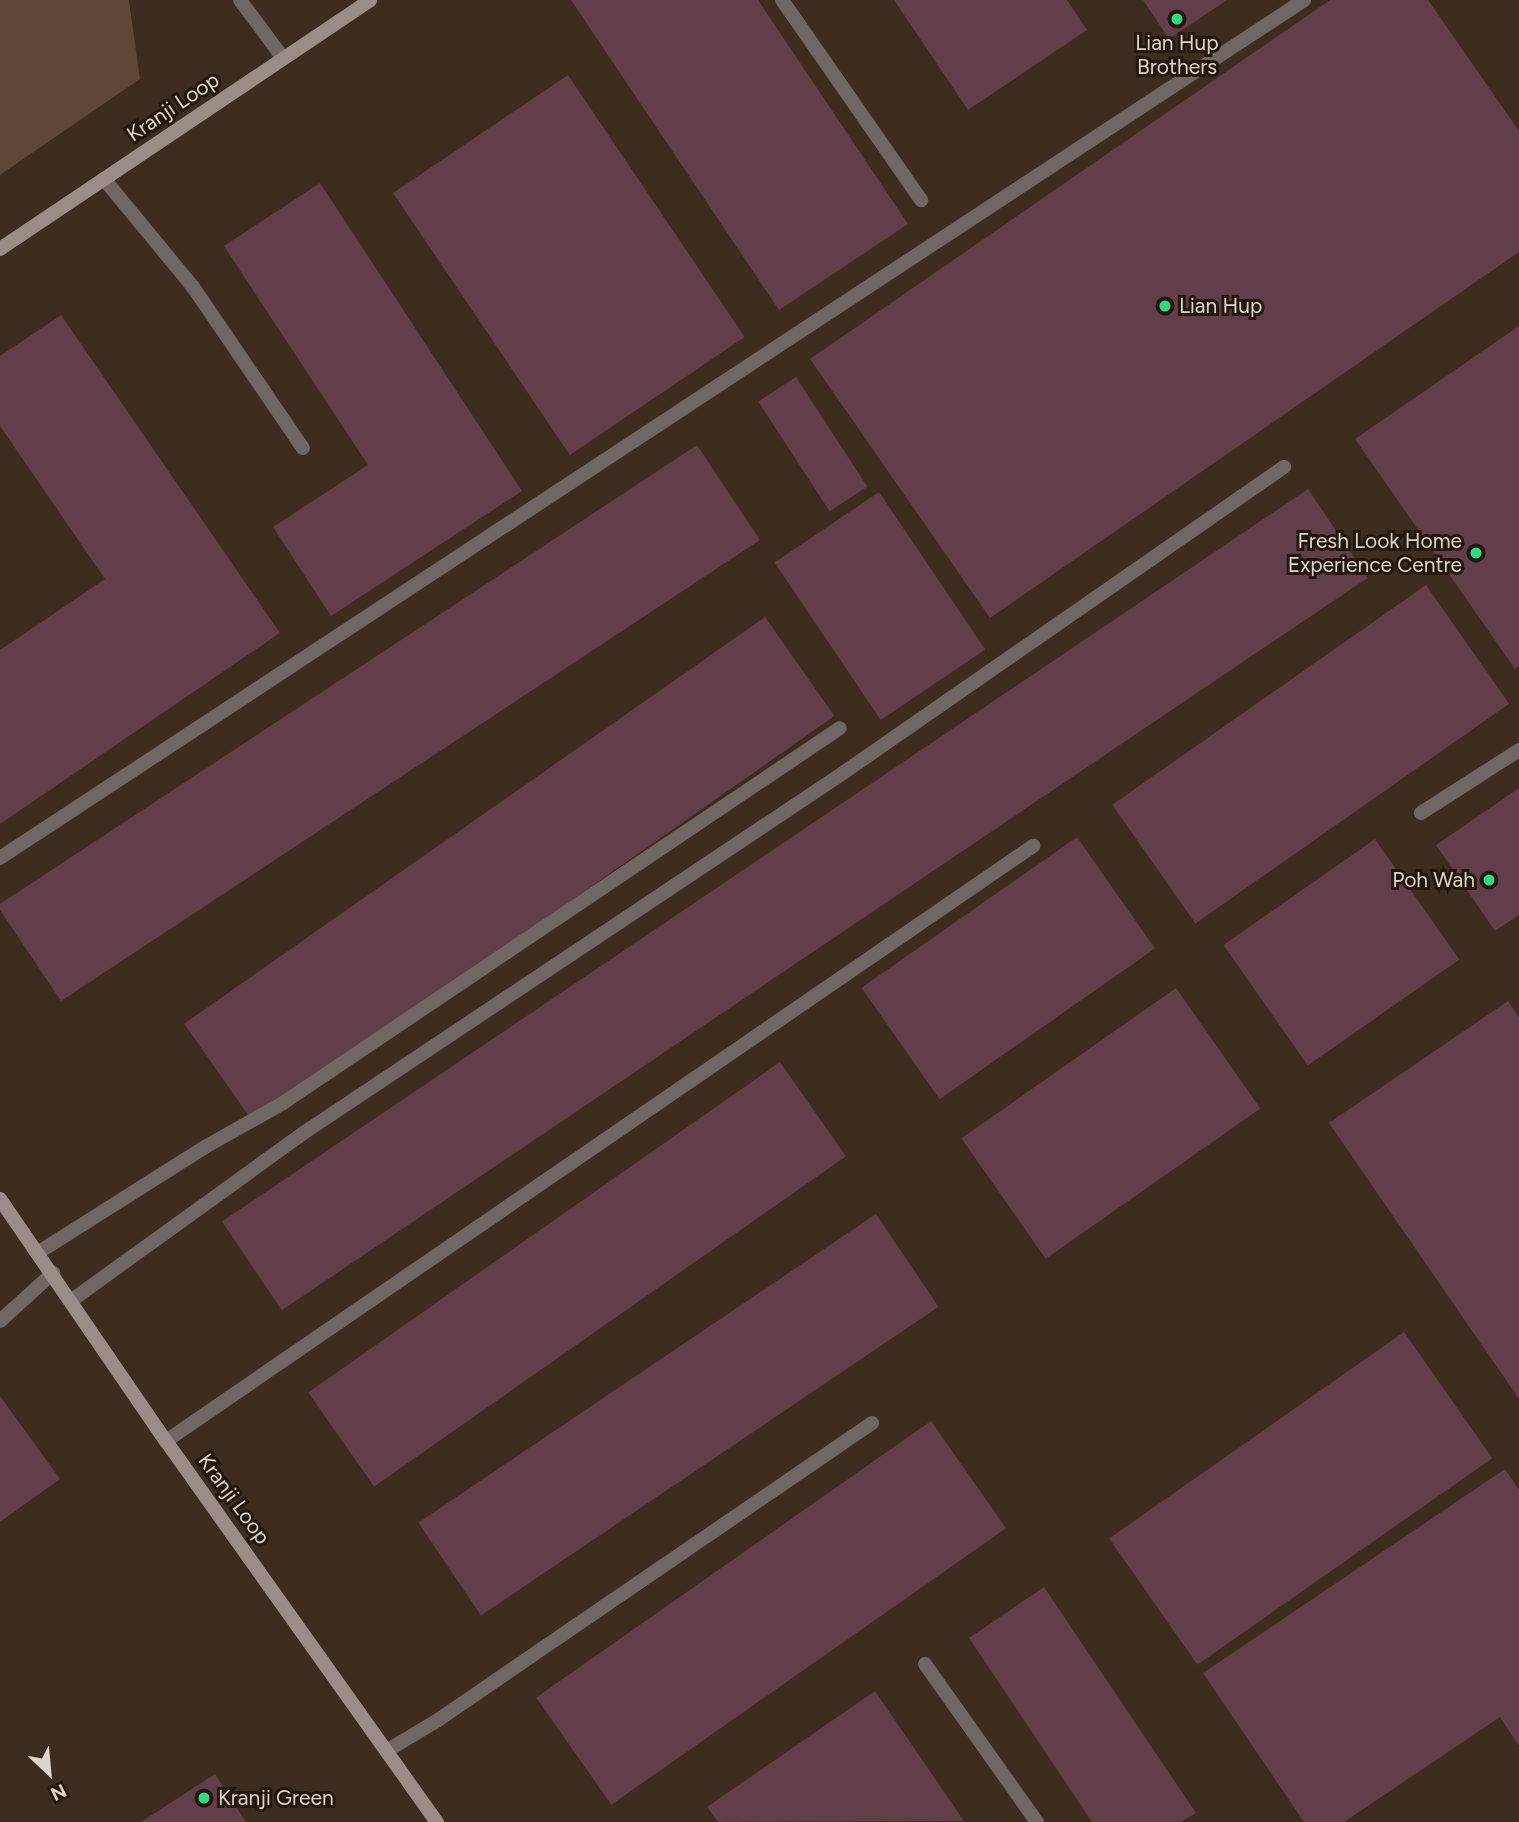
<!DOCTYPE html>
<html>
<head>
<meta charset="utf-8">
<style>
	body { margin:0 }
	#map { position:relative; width:1519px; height:1822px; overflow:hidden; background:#2e2217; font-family:Figtree,sans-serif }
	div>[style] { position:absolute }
	.built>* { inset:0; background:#3e2c1e }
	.green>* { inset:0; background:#5e4734 }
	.building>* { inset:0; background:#623d4a; transform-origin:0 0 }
	.lane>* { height:14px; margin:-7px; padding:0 7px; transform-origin:7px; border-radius:7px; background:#706764 }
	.secondary>* { height:14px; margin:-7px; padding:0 7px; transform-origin:7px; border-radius:7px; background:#9a8d88 }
	.dots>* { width:19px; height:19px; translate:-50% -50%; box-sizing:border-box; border:4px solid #24180e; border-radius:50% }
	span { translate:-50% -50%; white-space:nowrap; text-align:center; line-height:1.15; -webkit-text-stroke:6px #24180e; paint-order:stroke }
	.poi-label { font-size:21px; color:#dcd4cd }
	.left { translate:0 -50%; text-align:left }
	.right { translate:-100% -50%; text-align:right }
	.street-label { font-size:21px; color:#dcd4cd }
	.north { position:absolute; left:14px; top:1738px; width:70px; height:70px; -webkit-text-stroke:5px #24180e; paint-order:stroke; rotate:154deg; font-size:19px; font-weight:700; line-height:28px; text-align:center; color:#dcd4cd }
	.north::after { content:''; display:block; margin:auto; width:24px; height:32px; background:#dcd4cd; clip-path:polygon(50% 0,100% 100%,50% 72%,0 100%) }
</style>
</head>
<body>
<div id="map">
	<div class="built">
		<i style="clip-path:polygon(129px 0,1519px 0,1519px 1822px,0 1822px,0 175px,140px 79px)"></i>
	</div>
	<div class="green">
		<i style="clip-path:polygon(0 0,129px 0,140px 79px,0 175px)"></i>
	</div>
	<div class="building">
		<i style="clip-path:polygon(571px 0,758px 0,908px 224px,779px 310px)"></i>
		<i style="clip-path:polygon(894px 0,1067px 0,1087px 30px,968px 110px)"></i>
		<i style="clip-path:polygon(1143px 0,1227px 0,1169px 39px)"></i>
		<i style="clip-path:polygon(1330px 0,1428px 0,1519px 131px,1519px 252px,990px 618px,810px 359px)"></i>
		<i style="left:568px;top:75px;width:316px;height:211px;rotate:56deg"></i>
		<i style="clip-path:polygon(320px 183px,522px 491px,331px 616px,273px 527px,368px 465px,224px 246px)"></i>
		<i style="clip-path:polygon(61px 315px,280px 633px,0 824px,0 650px,105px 579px,0 426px,0 356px)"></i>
		<i style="clip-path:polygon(1519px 326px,1519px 666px,1515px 669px,1355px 439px)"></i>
		<i style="left:796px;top:377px;width:131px;height:45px;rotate:57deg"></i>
		<i style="clip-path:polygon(697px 445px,760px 540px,61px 1001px,0 910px,0 904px)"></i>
		<i style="left:1308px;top:489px;width:107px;height:1310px;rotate:56deg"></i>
		<i style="left:879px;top:492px;width:190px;height:126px;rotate:56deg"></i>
		<i style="left:1426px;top:585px;width:145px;height:383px;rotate:55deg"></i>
		<i style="left:765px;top:617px;width:121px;height:709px;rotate:55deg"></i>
		<i style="clip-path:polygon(1519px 788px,1519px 915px,1495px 931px,1436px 845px)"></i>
		<i style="left:1077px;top:837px;width:136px;height:263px;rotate:55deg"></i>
		<i style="left:1375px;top:839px;width:147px;height:185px;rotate:55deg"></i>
		<i style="left:1176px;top:988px;width:147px;height:262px;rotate:55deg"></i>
		<i style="clip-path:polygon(1508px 1001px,1519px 1017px,1519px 1399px,1329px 1123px)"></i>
		<i style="left:780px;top:1062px;width:115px;height:576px;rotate:55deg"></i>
		<i style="left:876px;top:1214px;width:112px;height:552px;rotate:56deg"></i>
		<i style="left:1404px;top:1332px;width:154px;height:360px;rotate:55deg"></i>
		<i style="clip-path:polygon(0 1396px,60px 1479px,0 1522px)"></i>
		<i style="left:931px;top:1421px;width:131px;height:482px;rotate:55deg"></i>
		<i style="clip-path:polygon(1505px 1469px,1519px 1490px,1519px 1746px,1500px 1717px,1344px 1822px,1304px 1822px,1203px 1673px)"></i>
		<i style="clip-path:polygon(1044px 1587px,1196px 1813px,1181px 1822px,1092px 1822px,969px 1638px)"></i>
		<i style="clip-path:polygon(875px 1691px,964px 1821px,718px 1822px,707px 1807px)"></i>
		<i style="clip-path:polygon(215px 1774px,246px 1822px,141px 1822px)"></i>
	</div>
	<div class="lane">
		<i style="left:240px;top:0;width:72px;rotate:53.4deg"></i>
		<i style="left:782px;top:0;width:244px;rotate:55.2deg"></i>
		<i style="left:104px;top:179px;width:140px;rotate:50.5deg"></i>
		<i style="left:193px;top:287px;width:195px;rotate:55.7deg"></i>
		<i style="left:1421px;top:813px;width:117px;rotate:-32.7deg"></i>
		<i style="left:0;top:858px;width:1561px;rotate:-33.34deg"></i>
		<i style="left:39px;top:1252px;width:196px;rotate:-32.3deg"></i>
		<i style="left:205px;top:1147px;width:90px;rotate:-29.4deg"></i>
		<i style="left:283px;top:1103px;width:671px;rotate:-33.95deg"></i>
		<i style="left:72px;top:1300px;width:284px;rotate:-35.8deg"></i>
		<i style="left:302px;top:1134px;width:650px;rotate:-33.71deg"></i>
		<i style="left:843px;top:773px;width:537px;rotate:-34.76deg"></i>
		<i style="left:0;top:1321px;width:72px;rotate:-42.2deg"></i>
		<i style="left:166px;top:1441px;width:1052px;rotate:-34.46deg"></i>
		<i style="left:925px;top:1664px;width:194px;rotate:54.7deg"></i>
		<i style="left:388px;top:1750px;width:58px;rotate:-31deg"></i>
		<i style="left:438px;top:1720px;width:526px;rotate:-34.39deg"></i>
	</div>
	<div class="secondary">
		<i style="left:0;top:249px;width:446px;rotate:-33.9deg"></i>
		<i style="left:0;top:1199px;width:293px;rotate:55.6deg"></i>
		<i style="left:166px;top:1441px;width:468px;rotate:54.6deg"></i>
	</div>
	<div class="dots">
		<i style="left:1177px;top:19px;background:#33d882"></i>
		<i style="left:1165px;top:306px;background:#33d882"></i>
		<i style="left:1476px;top:553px;background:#33d882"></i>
		<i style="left:1489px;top:880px;background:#33d882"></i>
		<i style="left:204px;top:1798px;background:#33d882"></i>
	</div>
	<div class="poi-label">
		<span style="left:1177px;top:55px">Lian Hup<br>Brothers</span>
		<span class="left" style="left:1179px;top:306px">Lian Hup</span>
		<span class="right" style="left:1462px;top:553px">Fresh Look Home<br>Experience Centre</span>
		<span class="right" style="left:1475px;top:880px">Poh Wah</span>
		<span class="left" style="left:218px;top:1798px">Kranji Green</span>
	</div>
	<div class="street-label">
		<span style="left:173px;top:107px;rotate:-34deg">Kranji Loop</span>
		<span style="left:234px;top:1499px;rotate:54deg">Kranji Loop</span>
	</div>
	<div class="north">N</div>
</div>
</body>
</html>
